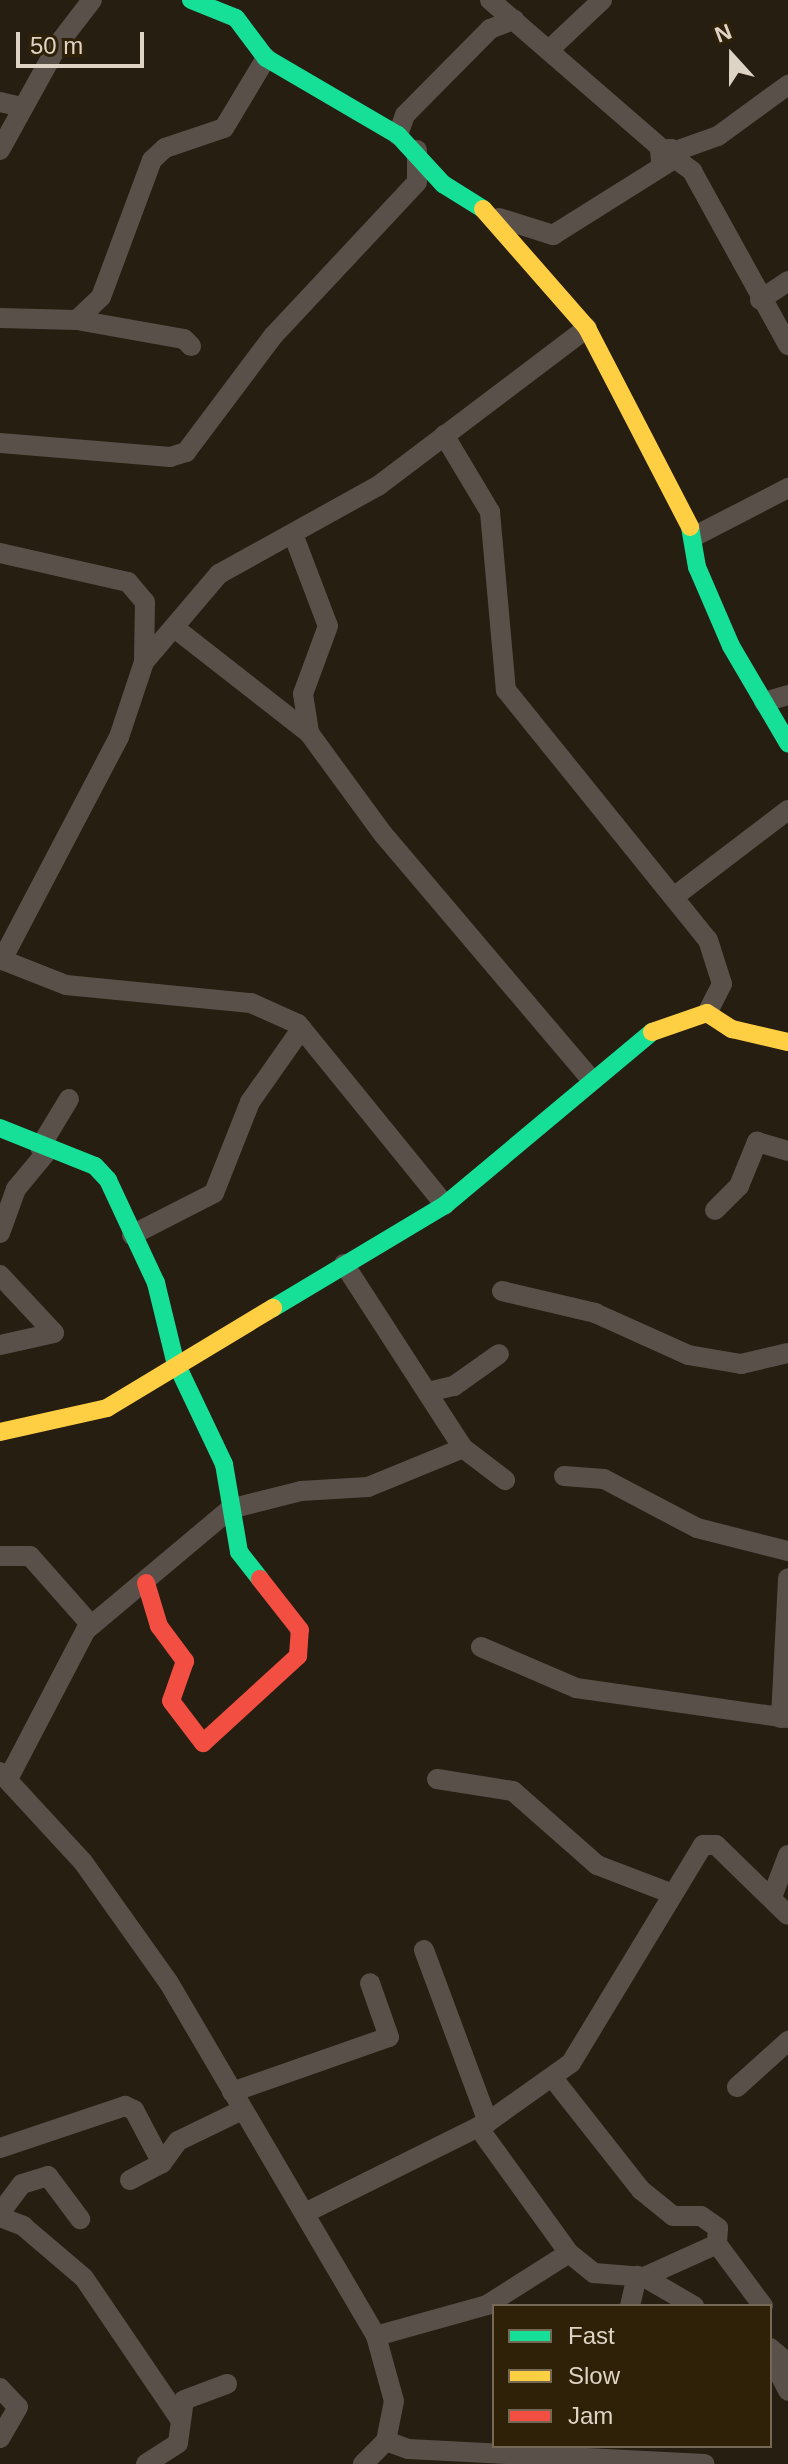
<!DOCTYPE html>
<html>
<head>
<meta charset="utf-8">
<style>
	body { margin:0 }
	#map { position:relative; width:788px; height:2464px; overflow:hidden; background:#261e11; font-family:Arial,sans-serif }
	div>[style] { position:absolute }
	.street>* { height:20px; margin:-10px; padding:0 10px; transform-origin:10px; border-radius:10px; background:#5a504a }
	.fast>* { height:18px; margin:-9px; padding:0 9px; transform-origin:9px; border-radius:9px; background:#16e098 }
	.slow>* { height:18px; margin:-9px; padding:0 9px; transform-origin:9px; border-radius:9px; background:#ffcf43 }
	.jam>* { height:18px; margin:-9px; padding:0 9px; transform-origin:9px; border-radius:9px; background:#f24e42 }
	span { translate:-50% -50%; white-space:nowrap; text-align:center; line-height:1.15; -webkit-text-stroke:8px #2f2008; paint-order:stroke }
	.legend { position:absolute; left:492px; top:2304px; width:280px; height:144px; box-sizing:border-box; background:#2f2008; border:2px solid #756854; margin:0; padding:10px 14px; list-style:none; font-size:24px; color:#ded4c6 }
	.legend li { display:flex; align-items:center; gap:16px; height:40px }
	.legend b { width:40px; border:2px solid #756854 }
	.north { position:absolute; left:692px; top:16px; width:80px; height:80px; -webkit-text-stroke:6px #2f2008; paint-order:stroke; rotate:339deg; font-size:22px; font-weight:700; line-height:32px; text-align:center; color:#ded4c6 }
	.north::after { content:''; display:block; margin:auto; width:28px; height:36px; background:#ded4c6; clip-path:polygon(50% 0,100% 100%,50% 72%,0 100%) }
	.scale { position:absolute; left:16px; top:32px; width:128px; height:36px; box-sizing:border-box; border:4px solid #ded4c6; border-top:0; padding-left:10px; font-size:24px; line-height:28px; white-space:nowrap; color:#ded4c6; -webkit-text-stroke:6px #2f2008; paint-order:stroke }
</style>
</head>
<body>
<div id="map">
	<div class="street">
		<i style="left:490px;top:0;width:228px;rotate:40.9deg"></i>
		<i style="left:549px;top:50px;width:73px;rotate:-43.3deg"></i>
		<i style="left:0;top:102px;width:22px;rotate:13deg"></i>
		<i style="left:398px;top:135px;width:21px;rotate:-71deg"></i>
		<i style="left:405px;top:115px;width:121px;rotate:-45.3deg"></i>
		<i style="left:490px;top:29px;width:26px;rotate:-21deg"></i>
		<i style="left:0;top:150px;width:122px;rotate:-61.1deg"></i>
		<i style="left:59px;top:43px;width:54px;rotate:-52.5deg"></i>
		<i style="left:673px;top:152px;width:48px;rotate:-19.6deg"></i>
		<i style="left:718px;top:136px;width:87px;rotate:-36.1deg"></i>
		<i style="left:673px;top:157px;width:24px;rotate:36deg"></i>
		<i style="left:692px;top:171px;width:199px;rotate:61.1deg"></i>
		<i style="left:499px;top:218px;width:57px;rotate:17.5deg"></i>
		<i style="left:553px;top:235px;width:139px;rotate:-32.1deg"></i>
		<i style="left:671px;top:161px;width:12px;rotate:-90deg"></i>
		<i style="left:671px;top:149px;width:11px;rotate:175deg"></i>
		<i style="left:660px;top:150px;width:11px;rotate:85deg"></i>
		<i style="left:760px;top:300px;width:34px;rotate:-34deg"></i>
		<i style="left:0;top:318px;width:77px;rotate:1.5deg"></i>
		<i style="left:77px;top:320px;width:109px;rotate:10.1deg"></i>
		<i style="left:184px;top:339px;width:10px;rotate:45deg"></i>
		<i style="left:77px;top:320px;width:33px;rotate:-44deg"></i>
		<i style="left:101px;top:297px;width:146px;rotate:-69.6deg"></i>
		<i style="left:152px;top:160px;width:18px;rotate:-43deg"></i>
		<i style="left:165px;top:148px;width:62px;rotate:-18.7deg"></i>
		<i style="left:224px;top:128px;width:82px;rotate:-59deg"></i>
		<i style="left:444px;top:435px;width:90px;rotate:59.1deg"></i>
		<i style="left:490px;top:512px;width:179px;rotate:84.9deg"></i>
		<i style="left:506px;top:690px;width:321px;rotate:51.1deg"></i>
		<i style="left:708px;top:940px;width:46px;rotate:72.3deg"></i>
		<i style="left:722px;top:984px;width:33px;rotate:117deg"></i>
		<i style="left:0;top:443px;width:171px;rotate:4.7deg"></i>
		<i style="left:170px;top:457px;width:17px;rotate:-17deg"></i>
		<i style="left:186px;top:452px;width:146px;rotate:-53.1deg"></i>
		<i style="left:274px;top:335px;width:209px;rotate:-46.9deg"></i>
		<i style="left:417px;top:182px;width:32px;rotate:-90deg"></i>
		<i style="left:293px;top:534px;width:98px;rotate:69.2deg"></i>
		<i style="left:328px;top:626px;width:72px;rotate:110.2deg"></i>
		<i style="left:303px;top:694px;width:39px;rotate:81deg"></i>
		<i style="left:695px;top:536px;width:105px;rotate:-27.3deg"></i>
		<i style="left:0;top:553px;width:131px;rotate:12.8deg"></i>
		<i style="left:128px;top:582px;width:26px;rotate:50deg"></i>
		<i style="left:145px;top:602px;width:60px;rotate:91deg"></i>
		<i style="left:144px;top:662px;width:79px;rotate:108.4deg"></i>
		<i style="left:119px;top:737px;width:252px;rotate:117.7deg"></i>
		<i style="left:176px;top:629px;width:169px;rotate:38deg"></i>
		<i style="left:309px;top:733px;width:125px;rotate:53.8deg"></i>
		<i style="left:383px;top:834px;width:320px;rotate:49.7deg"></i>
		<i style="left:144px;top:662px;width:116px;rotate:-49.6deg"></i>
		<i style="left:219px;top:574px;width:182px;rotate:-29deg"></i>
		<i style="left:378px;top:486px;width:262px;rotate:-37.1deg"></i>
		<i style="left:764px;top:702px;width:25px;rotate:-16deg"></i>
		<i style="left:675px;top:896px;width:142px;rotate:-37.3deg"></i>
		<i style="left:0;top:959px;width:71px;rotate:21.5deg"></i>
		<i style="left:66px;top:985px;width:186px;rotate:5.6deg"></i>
		<i style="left:251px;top:1003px;width:51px;rotate:24.1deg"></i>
		<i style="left:298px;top:1024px;width:233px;rotate:50.9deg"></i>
		<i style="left:40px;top:1147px;width:56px;rotate:-58.9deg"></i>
		<i style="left:715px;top:1210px;width:34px;rotate:-45deg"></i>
		<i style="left:739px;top:1186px;width:48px;rotate:-67.8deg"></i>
		<i style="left:757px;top:1142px;width:32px;rotate:16deg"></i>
		<i style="left:0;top:1233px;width:47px;rotate:-70deg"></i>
		<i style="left:16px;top:1189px;width:53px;rotate:-50.3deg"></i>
		<i style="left:132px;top:1235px;width:92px;rotate:-27.1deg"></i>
		<i style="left:214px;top:1193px;width:98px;rotate:-68.4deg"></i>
		<i style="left:250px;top:1102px;width:90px;rotate:-54.9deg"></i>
		<i style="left:344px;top:1264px;width:219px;rotate:57.1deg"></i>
		<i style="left:463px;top:1448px;width:53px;rotate:37.3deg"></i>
		<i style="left:0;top:1275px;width:79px;rotate:47deg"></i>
		<i style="left:54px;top:1333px;width:55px;rotate:167.5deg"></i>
		<i style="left:502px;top:1291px;width:96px;rotate:13.3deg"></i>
		<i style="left:595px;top:1313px;width:102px;rotate:24.3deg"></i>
		<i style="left:688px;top:1355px;width:54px;rotate:9.6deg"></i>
		<i style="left:741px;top:1364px;width:48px;rotate:-13.2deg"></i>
		<i style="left:432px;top:1391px;width:23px;rotate:-13deg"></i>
		<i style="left:454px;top:1386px;width:55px;rotate:-35.4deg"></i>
		<i style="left:564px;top:1476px;width:40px;rotate:4.3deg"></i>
		<i style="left:604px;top:1479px;width:105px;rotate:27.8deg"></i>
		<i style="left:697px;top:1528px;width:94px;rotate:14.2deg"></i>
		<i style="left:0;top:1556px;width:30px"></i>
		<i style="left:30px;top:1556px;width:92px;rotate:48.5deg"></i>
		<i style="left:481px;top:1647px;width:103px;rotate:23.3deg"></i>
		<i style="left:576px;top:1688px;width:214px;rotate:8.1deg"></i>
		<i style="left:781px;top:1718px;width:140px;rotate:-87.1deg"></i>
		<i style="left:0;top:1772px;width:122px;rotate:47.3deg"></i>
		<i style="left:83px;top:1862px;width:148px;rotate:54.6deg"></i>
		<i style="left:169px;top:1983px;width:409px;rotate:59.6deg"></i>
		<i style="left:376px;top:2336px;width:67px;rotate:74.5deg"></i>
		<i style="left:394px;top:2401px;width:41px;rotate:101.3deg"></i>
		<i style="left:386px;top:2441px;width:33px;rotate:135deg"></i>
		<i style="left:8px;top:1779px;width:168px;rotate:-62.4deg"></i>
		<i style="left:86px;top:1630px;width:188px;rotate:-40deg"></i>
		<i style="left:230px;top:1509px;width:73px;rotate:-14.2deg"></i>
		<i style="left:301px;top:1491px;width:67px;rotate:-3.4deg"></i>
		<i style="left:368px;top:1487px;width:103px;rotate:-22.3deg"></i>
		<i style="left:437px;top:1779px;width:77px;rotate:9deg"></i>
		<i style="left:513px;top:1791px;width:112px;rotate:41.4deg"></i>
		<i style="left:597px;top:1865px;width:78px;rotate:21deg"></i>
		<i style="left:772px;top:1897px;width:45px;rotate:-69.1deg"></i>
		<i style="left:424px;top:1950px;width:184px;rotate:69.6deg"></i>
		<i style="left:552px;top:2077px;width:144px;rotate:51.8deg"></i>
		<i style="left:641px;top:2190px;width:41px;rotate:39.1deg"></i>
		<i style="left:673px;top:2216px;width:28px"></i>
		<i style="left:701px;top:2216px;width:21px;rotate:35deg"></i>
		<i style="left:718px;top:2228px;width:16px;rotate:94deg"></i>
		<i style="left:717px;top:2244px;width:77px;rotate:53.4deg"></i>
		<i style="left:737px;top:2087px;width:69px;rotate:-42deg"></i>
		<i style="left:232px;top:2092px;width:166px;rotate:-19.3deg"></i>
		<i style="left:389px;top:2037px;width:57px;rotate:-109.4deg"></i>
		<i style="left:478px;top:2127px;width:155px;rotate:54.2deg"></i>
		<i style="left:569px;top:2253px;width:32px;rotate:39deg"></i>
		<i style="left:594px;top:2273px;width:50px;rotate:4.6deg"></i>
		<i style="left:644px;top:2277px;width:80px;rotate:-24.3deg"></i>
		<i style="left:0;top:2148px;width:132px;rotate:-18.6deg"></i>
		<i style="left:125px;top:2106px;width:10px;rotate:24deg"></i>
		<i style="left:134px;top:2110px;width:60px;rotate:62.2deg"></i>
		<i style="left:130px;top:2180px;width:36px;rotate:-28deg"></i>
		<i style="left:162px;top:2163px;width:27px;rotate:-54deg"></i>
		<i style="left:178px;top:2141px;width:69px;rotate:-25.8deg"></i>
		<i style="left:0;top:2213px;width:36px;rotate:-53deg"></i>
		<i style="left:22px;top:2184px;width:27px;rotate:-17deg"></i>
		<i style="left:48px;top:2176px;width:54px;rotate:53.3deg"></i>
		<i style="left:305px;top:2213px;width:204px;rotate:-26.4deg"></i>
		<i style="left:488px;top:2122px;width:102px;rotate:-35.4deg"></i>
		<i style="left:571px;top:2063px;width:255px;rotate:-58.8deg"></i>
		<i style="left:703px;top:1845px;width:13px"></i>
		<i style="left:716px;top:1845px;width:100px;rotate:44.2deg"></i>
		<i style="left:0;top:2217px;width:25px;rotate:21deg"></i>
		<i style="left:23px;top:2226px;width:80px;rotate:40.4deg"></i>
		<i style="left:84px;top:2278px;width:169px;rotate:55.8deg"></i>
		<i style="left:644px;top:2277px;width:58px;rotate:30.1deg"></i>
		<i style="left:630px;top:2306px;width:31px;rotate:-77deg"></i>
		<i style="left:376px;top:2336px;width:115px;rotate:-15.6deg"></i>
		<i style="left:487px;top:2305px;width:97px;rotate:-32.4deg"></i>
		<i style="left:770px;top:2348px;width:17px;rotate:40deg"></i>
		<i style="left:783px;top:2359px;width:15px;rotate:106deg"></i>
		<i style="left:779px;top:2373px;width:20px;rotate:63deg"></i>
		<i style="left:0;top:2388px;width:26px;rotate:47deg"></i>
		<i style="left:18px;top:2407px;width:36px;rotate:120deg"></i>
		<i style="left:386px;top:2441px;width:23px;rotate:20deg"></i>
		<i style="left:408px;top:2449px;width:297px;rotate:2.9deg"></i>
		<i style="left:146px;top:2464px;width:38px;rotate:-33deg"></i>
		<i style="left:178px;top:2443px;width:43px;rotate:-82.1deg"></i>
		<i style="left:184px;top:2400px;width:46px;rotate:-20.4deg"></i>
	</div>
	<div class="fast">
		<i style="left:191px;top:0;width:48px;rotate:21.8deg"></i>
		<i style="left:236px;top:18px;width:50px;rotate:53.1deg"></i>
		<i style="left:266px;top:58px;width:153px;rotate:30.3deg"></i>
		<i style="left:398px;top:135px;width:67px;rotate:47.4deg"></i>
		<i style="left:443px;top:184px;width:47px;rotate:32deg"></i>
		<i style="left:690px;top:527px;width:41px;rotate:80.1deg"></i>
		<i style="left:697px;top:567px;width:86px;rotate:66.7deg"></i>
		<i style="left:731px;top:646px;width:113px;rotate:59.6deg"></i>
		<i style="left:0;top:1128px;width:102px;rotate:21.8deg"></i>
		<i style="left:95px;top:1166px;width:19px;rotate:47deg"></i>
		<i style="left:108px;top:1180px;width:114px;rotate:65deg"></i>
		<i style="left:156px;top:1283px;width:80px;rotate:76.3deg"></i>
		<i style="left:175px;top:1361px;width:114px;rotate:64.6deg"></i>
		<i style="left:224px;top:1464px;width:89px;rotate:80.3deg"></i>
		<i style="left:239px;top:1552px;width:34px;rotate:52deg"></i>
		<i style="left:273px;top:1308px;width:200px;rotate:-30.9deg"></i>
		<i style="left:445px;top:1205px;width:270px;rotate:-39.9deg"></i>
	</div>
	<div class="slow">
		<i style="left:483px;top:209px;width:158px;rotate:48.8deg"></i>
		<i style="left:587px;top:328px;width:224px;rotate:62.6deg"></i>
		<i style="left:652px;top:1032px;width:58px;rotate:-19.1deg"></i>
		<i style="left:707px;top:1013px;width:30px;rotate:33deg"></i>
		<i style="left:732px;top:1029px;width:57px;rotate:13.1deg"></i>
		<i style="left:0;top:1432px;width:110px;rotate:-12.6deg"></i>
		<i style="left:107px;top:1408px;width:194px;rotate:-31.1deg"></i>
	</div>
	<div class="jam">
		<i style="left:146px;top:1583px;width:45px;rotate:73.2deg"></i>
		<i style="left:159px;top:1626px;width:44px;rotate:53.4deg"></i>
		<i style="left:185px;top:1661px;width:42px;rotate:109.3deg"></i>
		<i style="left:171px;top:1701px;width:53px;rotate:52.7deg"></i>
		<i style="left:203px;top:1743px;width:129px;rotate:-42.5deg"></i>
		<i style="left:298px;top:1656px;width:26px;rotate:-86deg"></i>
		<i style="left:300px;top:1630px;width:65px;rotate:-128.1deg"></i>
	</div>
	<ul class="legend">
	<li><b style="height:10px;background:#16e098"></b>Fast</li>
	<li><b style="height:10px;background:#ffcf43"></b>Slow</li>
	<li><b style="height:10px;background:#f24e42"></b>Jam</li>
	</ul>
	<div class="north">N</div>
	<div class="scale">50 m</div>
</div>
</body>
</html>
